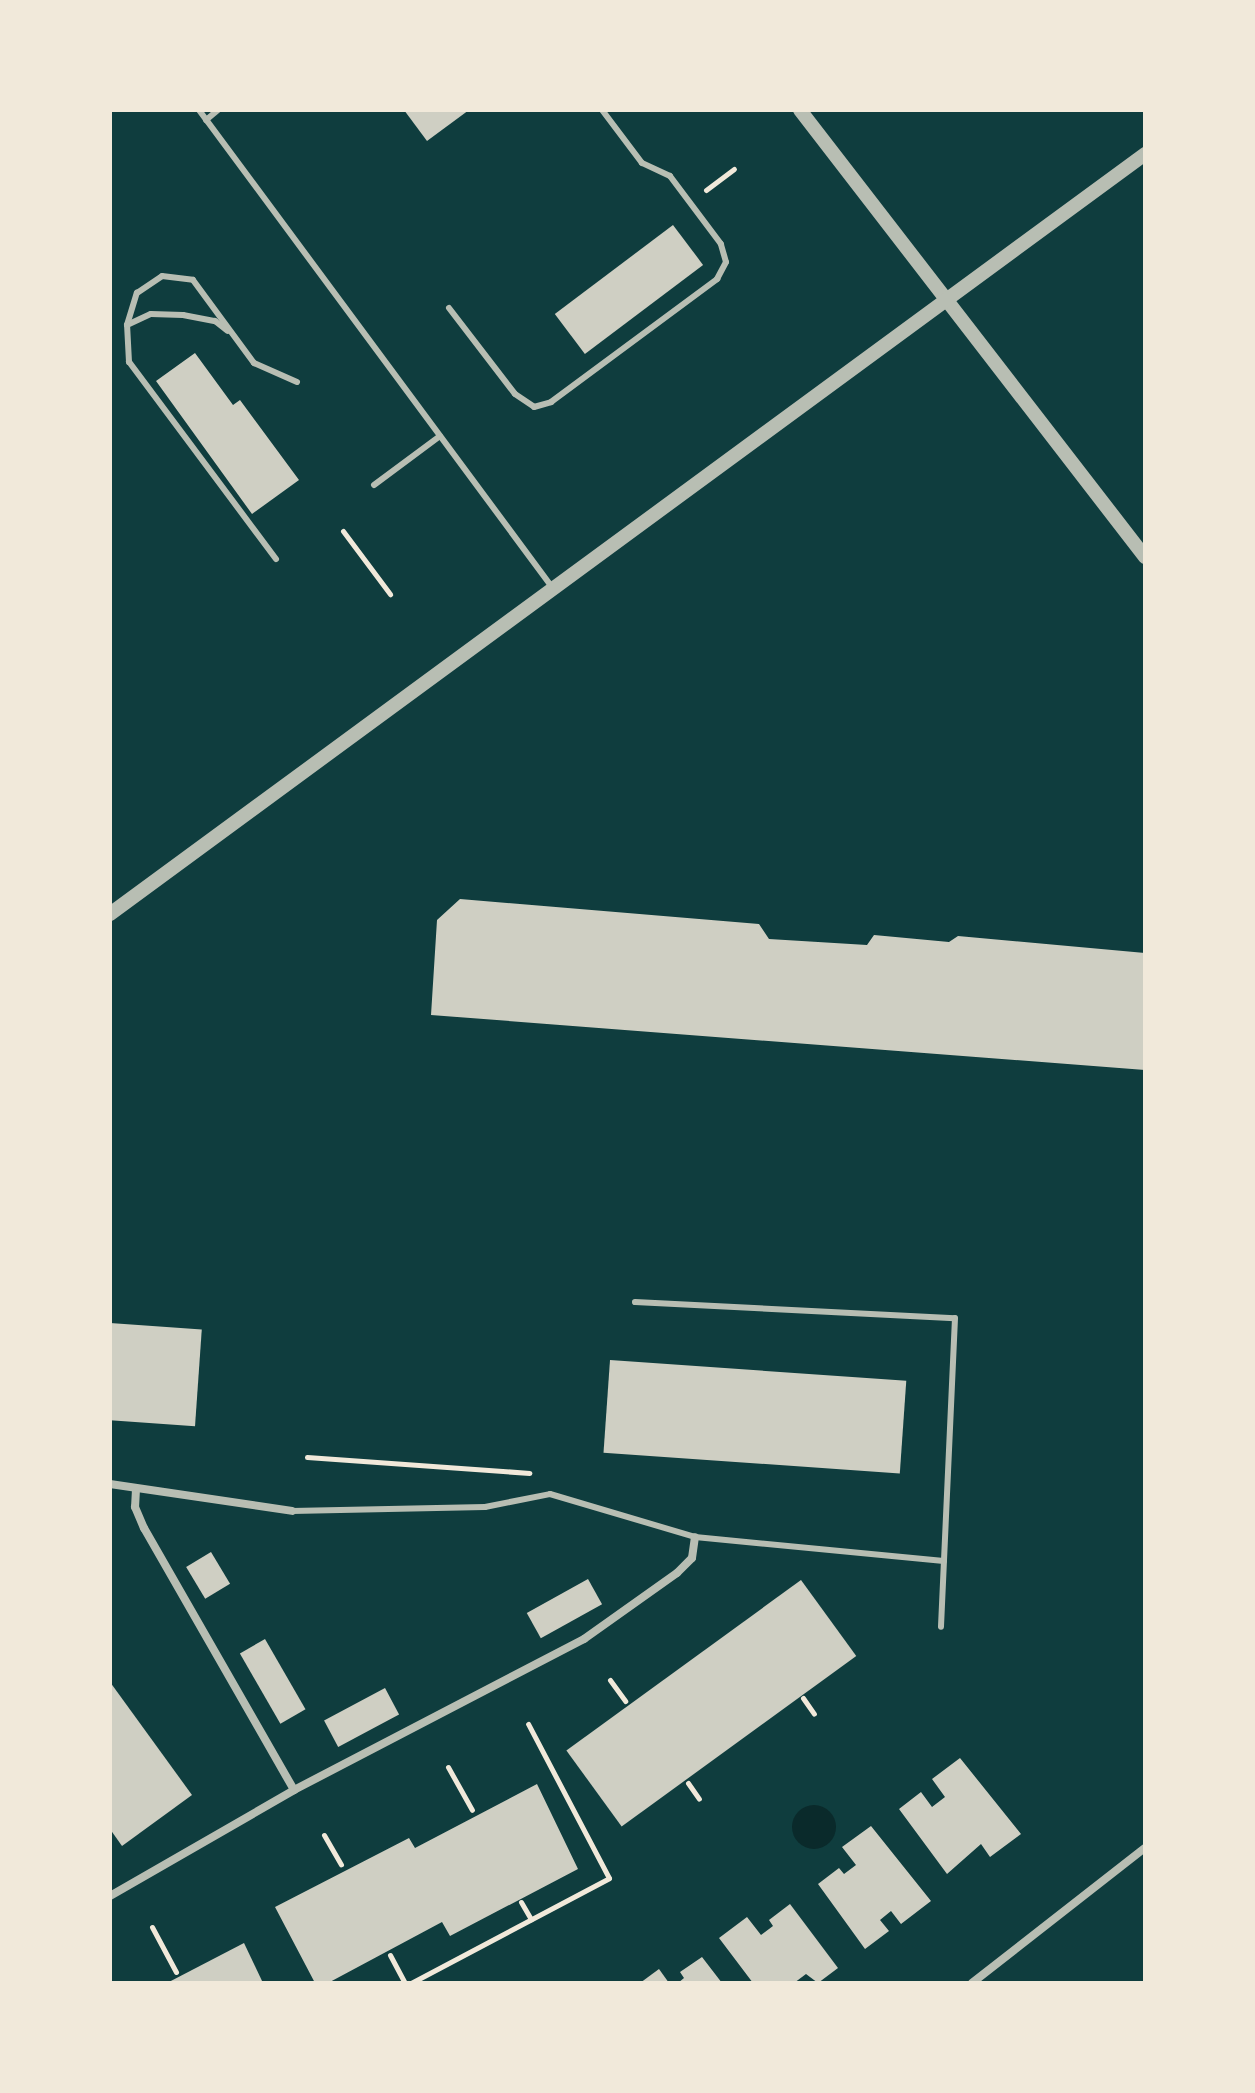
<!DOCTYPE html>
<html>
<head>
<meta charset="utf-8">
<style>
	body { margin:0 }
	#map { position:relative; width:1255px; height:2093px; overflow:hidden; background:#0f3d3e; font-family:"Source Serif 4",serif }
	div>[style] { position:absolute }
	.water>* { inset:0; background:#0a2a2b }
	.round { border-radius:50% }
	.building>* { inset:0; background:#cfcfc3; transform-origin:0 0 }
	.path>* { height:5px; margin:-2.5px; padding:0 2.5px; transform-origin:2.5px; border-radius:2.5px; background:#f1e9da }
	.service>* { height:6px; margin:-3px; padding:0 3px; transform-origin:3px; border-radius:3px; background:#b8beb3 }
	.minor>* { height:8px; margin:-4px; padding:0 4px; transform-origin:4px; border-radius:4px; background:#b8beb3 }
	.tertiary>* { height:14px; margin:-7px; padding:0 7px; transform-origin:7px; border-radius:7px; background:#b8beb3 }
	span { translate:-50% -50%; white-space:nowrap; text-align:center; line-height:1.15; -webkit-text-stroke:6px #f1e9da; paint-order:stroke }
	.frame { position:absolute; inset:0; border:112px solid #f1e9da; pointer-events:none }
</style>
</head>
<body>
<div id="map">
	<div class="water">
		<i class="round" style="left:792px;top:1805px;width:44px;height:44px"></i>
	</div>
	<div class="building">
		<i style="clip-path:polygon(404px 110px,469px 110px,427px 141px)"></i>
		<i style="left:673px;top:225px;width:50px;height:148px;rotate:53deg"></i>
		<i style="clip-path:polygon(195px 353px,233px 405px,240px 400px,299px 480px,252px 514px,156px 381px)"></i>
		<i style="clip-path:polygon(460px 899px,759px 924px,769px 939px,867px 945px,874px 935px,949px 942px,958px 936px,1145px 953px,1145px 1070px,431px 1015px,437px 920px)"></i>
		<i style="left:110px;top:1323px;width:92px;height:97px;rotate:4deg"></i>
		<i style="left:610px;top:1360px;width:297px;height:93px;rotate:4deg"></i>
		<i style="left:211px;top:1552px;width:37px;height:29px;rotate:59deg"></i>
		<i style="left:588px;top:1579px;width:29px;height:70px;rotate:61deg"></i>
		<i style="left:801px;top:1580px;width:94px;height:290px;rotate:54deg"></i>
		<i style="left:265px;top:1639px;width:81px;height:29px;rotate:60deg"></i>
		<i style="clip-path:polygon(110px 1682px,192px 1795px,122px 1846px,110px 1829px)"></i>
		<i style="left:385px;top:1688px;width:30px;height:69px;rotate:62deg"></i>
		<i style="clip-path:polygon(960px 1758px,1021px 1834px,990px 1857px,981px 1844px,947px 1874px,899px 1809px,921px 1792px,932px 1807px,945px 1797px,932px 1779px)"></i>
		<i style="clip-path:polygon(537px 1784px,578px 1869px,450px 1936px,442px 1922px,328px 1983px,315px 1983px,275px 1907px,409px 1838px,415px 1848px)"></i>
		<i style="clip-path:polygon(871px 1826px,931px 1901px,901px 1924px,891px 1911px,880px 1920px,889px 1931px,865px 1949px,818px 1884px,839px 1868px,844px 1874px,856px 1865px,842px 1847px)"></i>
		<i style="clip-path:polygon(790px 1904px,838px 1968px,818px 1983px,806px 1974px,794px 1983px,753px 1983px,719px 1938px,747px 1917px,761px 1935px,773px 1926px,769px 1920px)"></i>
		<i style="clip-path:polygon(244px 1943px,263px 1983px,167px 1983px)"></i>
		<i style="clip-path:polygon(702px 1957px,722px 1983px,678px 1983px,684px 1978px,680px 1972px)"></i>
		<i style="clip-path:polygon(659px 1969px,669px 1983px,640px 1983px)"></i>
	</div>
	<div class="path">
		<i style="left:706px;top:190px;width:35px;rotate:-37deg"></i>
		<i style="left:343px;top:531px;width:79px;rotate:53.3deg"></i>
		<i style="left:307px;top:1457px;width:223px;rotate:4.1deg"></i>
		<i style="left:610px;top:1680px;width:26px;rotate:54deg"></i>
		<i style="left:803px;top:1698px;width:19px;rotate:55deg"></i>
		<i style="left:448px;top:1767px;width:49px;rotate:60.8deg"></i>
		<i style="left:688px;top:1783px;width:19px;rotate:55deg"></i>
		<i style="left:324px;top:1835px;width:34px;rotate:60deg"></i>
		<i style="left:521px;top:1902px;width:20px;rotate:60deg"></i>
		<i style="left:152px;top:1927px;width:51px;rotate:61.9deg"></i>
		<i style="left:390px;top:1955px;width:32px;rotate:62deg"></i>
		<i style="left:411px;top:1983px;width:224px;rotate:-27.9deg"></i>
		<i style="left:609px;top:1878px;width:174px;rotate:-117.7deg"></i>
	</div>
	<div class="service">
		<i style="left:199px;top:110px;width:593px;rotate:53.5deg"></i>
		<i style="left:206px;top:120px;width:16px;rotate:-40deg"></i>
		<i style="left:449px;top:308px;width:108px;rotate:52.5deg"></i>
		<i style="left:515px;top:394px;width:23px;rotate:34deg"></i>
		<i style="left:534px;top:407px;width:18px;rotate:-16deg"></i>
		<i style="left:551px;top:402px;width:207px;rotate:-36.5deg"></i>
		<i style="left:717px;top:279px;width:19px;rotate:-62deg"></i>
		<i style="left:726px;top:262px;width:19px;rotate:-106deg"></i>
		<i style="left:721px;top:244px;width:85px;rotate:-126.9deg"></i>
		<i style="left:670px;top:176px;width:31px;rotate:-155deg"></i>
		<i style="left:642px;top:163px;width:66px;rotate:-127deg"></i>
		<i style="left:127px;top:325px;width:26px;rotate:-25deg"></i>
		<i style="left:151px;top:314px;width:32px;rotate:2deg"></i>
		<i style="left:183px;top:315px;width:33px;rotate:11deg"></i>
		<i style="left:215px;top:321px;width:16px;rotate:38deg"></i>
		<i style="left:374px;top:485px;width:82px;rotate:-36.6deg"></i>
		<i style="left:276px;top:559px;width:246px;rotate:-126.7deg"></i>
		<i style="left:129px;top:362px;width:37px;rotate:-93deg"></i>
		<i style="left:127px;top:325px;width:34px;rotate:-73deg"></i>
		<i style="left:137px;top:293px;width:30px;rotate:-34deg"></i>
		<i style="left:162px;top:276px;width:31px;rotate:7deg"></i>
		<i style="left:193px;top:280px;width:103px;rotate:53.7deg"></i>
		<i style="left:254px;top:363px;width:47px;rotate:23.8deg"></i>
		<i style="left:635px;top:1302px;width:320px;rotate:2.9deg"></i>
		<i style="left:955px;top:1318px;width:309px;rotate:92.6deg"></i>
		<i style="left:292px;top:1511px;width:193px;rotate:-1.2deg"></i>
		<i style="left:485px;top:1507px;width:66px;rotate:-11.3deg"></i>
		<i style="left:550px;top:1494px;width:151px;rotate:16.5deg"></i>
		<i style="left:695px;top:1537px;width:250px;rotate:5.5deg"></i>
	</div>
	<div class="minor">
		<i style="left:110px;top:1484px;width:184px;rotate:8.4deg"></i>
		<i style="left:136px;top:1489px;width:18px;rotate:93deg"></i>
		<i style="left:135px;top:1507px;width:23px;rotate:67deg"></i>
		<i style="left:144px;top:1528px;width:302px;rotate:60.2deg"></i>
		<i style="left:110px;top:1896px;width:212px;rotate:-29.9deg"></i>
		<i style="left:294px;top:1790px;width:327px;rotate:-27.5deg"></i>
		<i style="left:584px;top:1639px;width:114px;rotate:-35.4deg"></i>
		<i style="left:677px;top:1573px;width:21px;rotate:-45deg"></i>
		<i style="left:692px;top:1558px;width:21px;rotate:-82deg"></i>
		<i style="left:972px;top:1983px;width:219px;rotate:-38deg"></i>
	</div>
	<div class="tertiary">
		<i style="left:800px;top:110px;width:565px;rotate:52.34deg"></i>
		<i style="left:110px;top:914px;width:1284px;rotate:-36.29deg"></i>
	</div>
	<div class="frame"></div>
</div>
</body>
</html>
